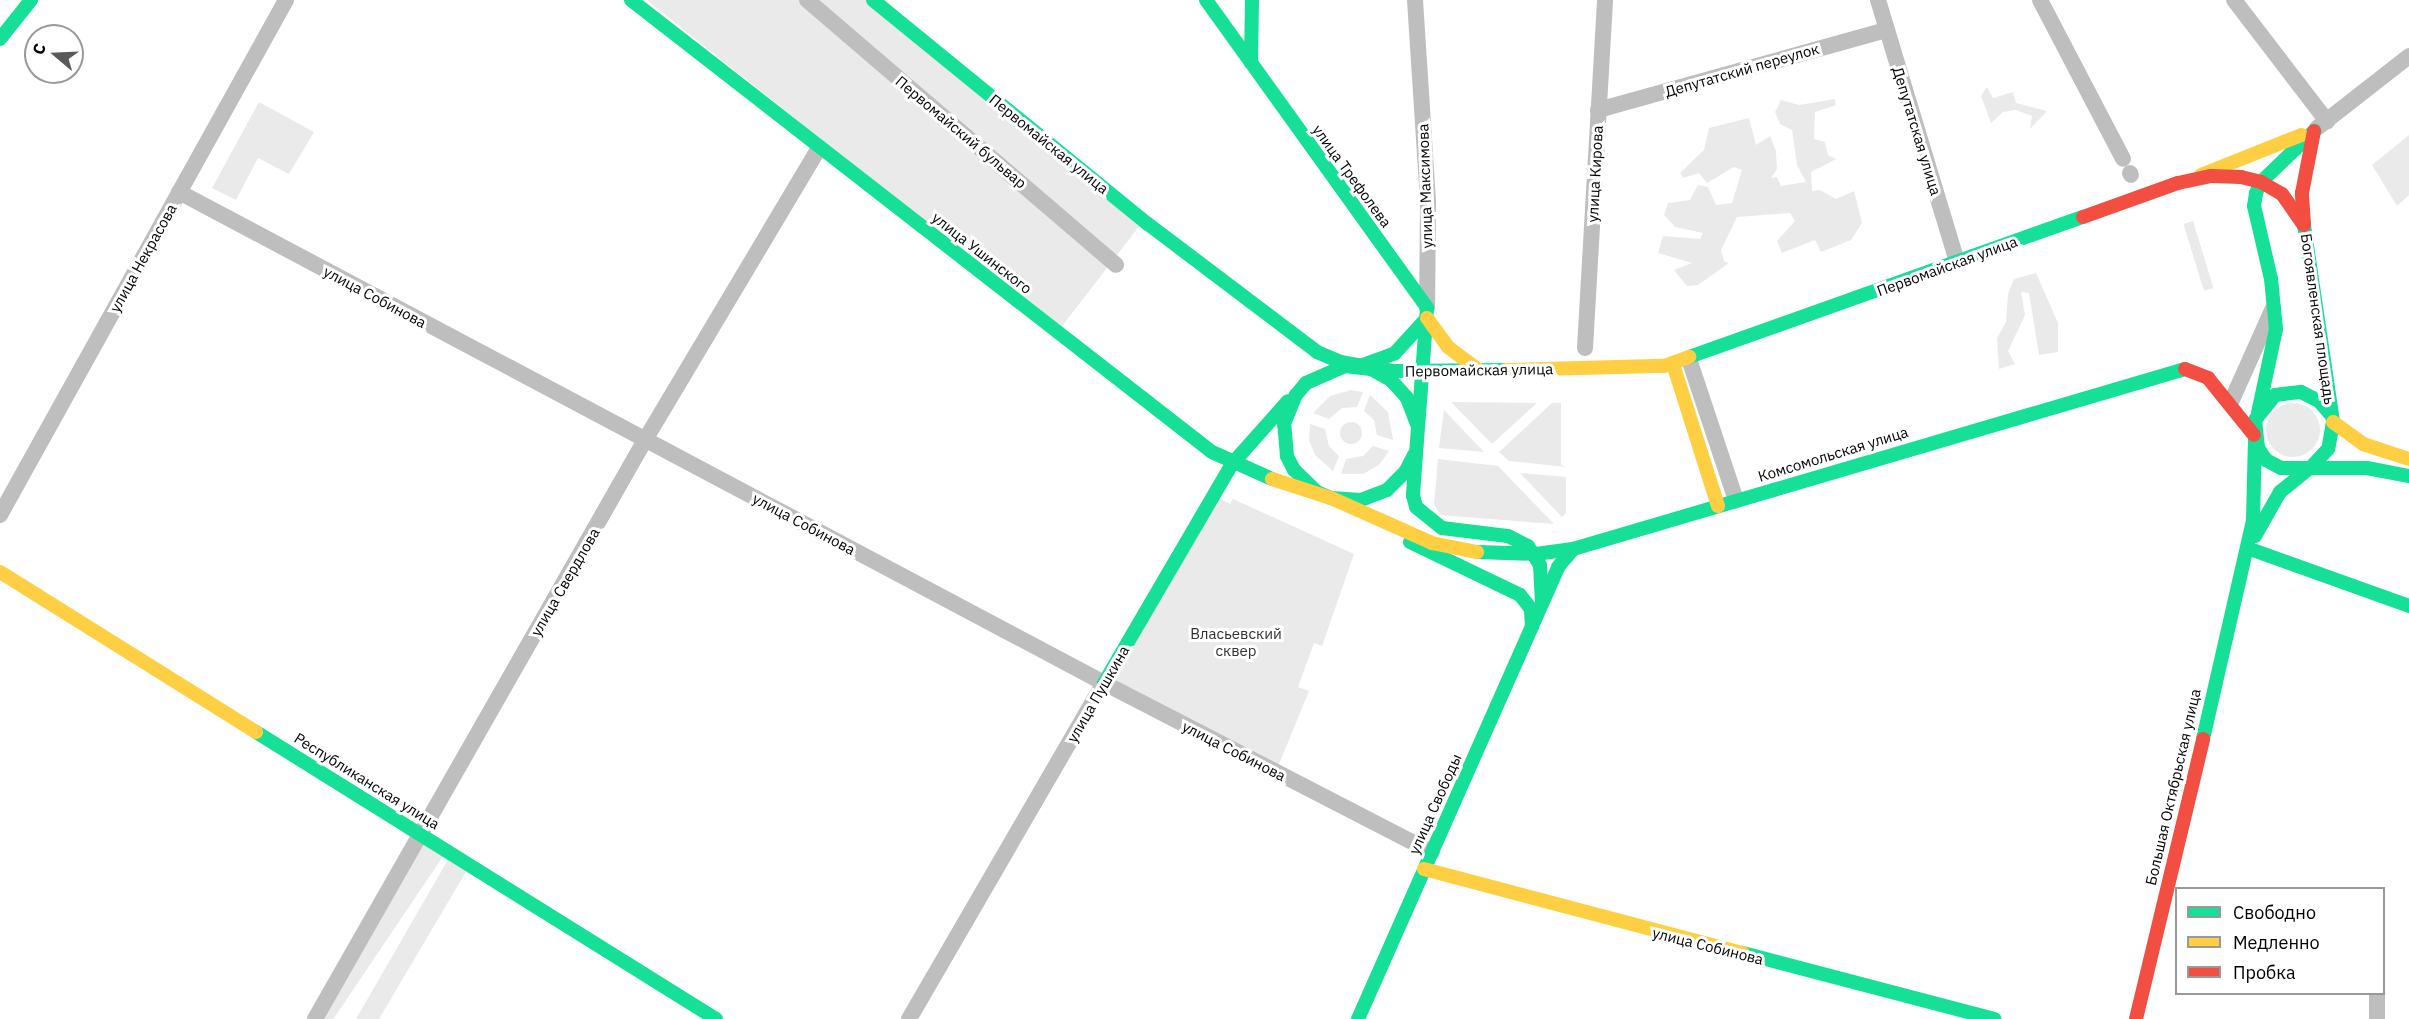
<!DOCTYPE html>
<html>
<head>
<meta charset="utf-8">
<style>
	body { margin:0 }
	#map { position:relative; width:2409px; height:1019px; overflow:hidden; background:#fff; font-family:"IBM Plex Sans",sans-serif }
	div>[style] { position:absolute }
	.green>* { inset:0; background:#eaeaea; transform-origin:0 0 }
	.round { border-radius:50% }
	.street>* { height:16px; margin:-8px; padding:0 8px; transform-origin:8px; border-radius:8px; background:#bebebe }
	.fast>* { height:14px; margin:-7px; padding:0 7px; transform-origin:7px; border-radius:7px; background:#16e098 }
	.slow>* { height:14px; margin:-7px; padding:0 7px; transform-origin:7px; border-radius:7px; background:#ffcf43 }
	.jam>* { height:14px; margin:-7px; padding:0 7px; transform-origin:7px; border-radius:7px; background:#f24e42 }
	span { translate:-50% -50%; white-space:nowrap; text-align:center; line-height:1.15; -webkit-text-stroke:6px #fff; paint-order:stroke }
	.street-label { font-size:15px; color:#000 }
	.park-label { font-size:15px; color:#303030 }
	.legend { position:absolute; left:2175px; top:887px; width:210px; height:108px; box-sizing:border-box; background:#fff; border:2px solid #999; margin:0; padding:8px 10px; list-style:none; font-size:18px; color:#000 }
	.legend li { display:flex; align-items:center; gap:12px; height:30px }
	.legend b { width:30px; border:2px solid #999 }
	.north { position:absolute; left:24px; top:24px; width:60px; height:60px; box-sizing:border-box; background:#fff; border:2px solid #999; border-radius:50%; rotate:289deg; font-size:16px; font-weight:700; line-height:24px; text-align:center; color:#000 }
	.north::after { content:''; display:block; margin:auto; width:21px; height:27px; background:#595959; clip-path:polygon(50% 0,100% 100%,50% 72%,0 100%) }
</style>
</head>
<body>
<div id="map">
	<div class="green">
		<i style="clip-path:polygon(647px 0,869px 0,1141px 224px,1059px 330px)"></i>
		<i style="clip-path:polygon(1987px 87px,1993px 98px,2013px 92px,2016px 103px,2047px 111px,2030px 129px,2032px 116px,2016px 110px,2003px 112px,1991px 123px,1981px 96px)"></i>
		<i style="clip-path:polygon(1835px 99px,1836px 105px,1815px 112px,1814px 139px,1825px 142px,1828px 155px,1836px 159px,1811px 172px,1812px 191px,1820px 190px,1836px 199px,1854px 191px,1862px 223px,1851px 240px,1821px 252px,1815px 240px,1782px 253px,1777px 241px,1795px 221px,1790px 213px,1737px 217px,1721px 250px,1724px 261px,1729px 263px,1698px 285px,1687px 286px,1674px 270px,1692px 263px,1658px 253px,1663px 236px,1700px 239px,1703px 233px,1675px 227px,1664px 215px,1668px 203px,1690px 200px,1698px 185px,1708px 187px,1716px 205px,1732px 203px,1742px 170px,1734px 167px,1707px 183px,1699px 173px,1683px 178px,1680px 173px,1704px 150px,1709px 128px,1749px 118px,1756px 145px,1770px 136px,1776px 151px,1777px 169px,1771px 178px,1777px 177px,1781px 186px,1806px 182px,1797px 165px,1792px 130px,1780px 124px,1775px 112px,1781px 100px,1799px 105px)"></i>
		<i style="clip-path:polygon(259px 102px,314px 132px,289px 174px,258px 158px,236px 200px,212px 188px)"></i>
		<i style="clip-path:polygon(2409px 135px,2409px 195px,2397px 206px,2372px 165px)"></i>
		<i style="left:2193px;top:221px;width:70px;height:10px;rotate:73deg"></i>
		<i style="clip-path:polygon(2036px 273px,2058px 323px,2058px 352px,2039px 355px,2029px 293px,2021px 292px,2025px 315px,2008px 351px,2015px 364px,1999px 369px,1997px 338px,2006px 322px,2008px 294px,2014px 279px)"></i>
		<i style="clip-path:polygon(1351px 390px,1363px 392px,1357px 407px,1342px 408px,1329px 419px,1313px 413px,1330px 396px)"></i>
		<i style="clip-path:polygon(1370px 395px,1388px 412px,1393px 440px,1377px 435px,1374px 420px,1364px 411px)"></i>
		<i style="clip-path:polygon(1451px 402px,1537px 403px,1492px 444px)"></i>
		<i class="round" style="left:2266px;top:403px;width:54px;height:54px"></i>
		<i style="clip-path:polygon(1552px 403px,1561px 403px,1561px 465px,1566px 467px,1509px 461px,1499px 452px)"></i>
		<i style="clip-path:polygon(1444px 410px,1484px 452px,1439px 448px)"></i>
		<i class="round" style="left:1340px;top:422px;width:22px;height:22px"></i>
		<i style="clip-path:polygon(1310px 424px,1325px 429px,1329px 446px,1339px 456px,1333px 471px,1315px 455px,1309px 440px)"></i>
		<i style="clip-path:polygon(1373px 446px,1389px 451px,1379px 465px,1363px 474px,1341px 474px,1346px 459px,1363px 456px)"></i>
		<i style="clip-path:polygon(1438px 459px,1498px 466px,1554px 524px,1440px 515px,1434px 504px)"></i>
		<i style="clip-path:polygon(1520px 473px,1566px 477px,1566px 513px,1562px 517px)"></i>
		<i style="clip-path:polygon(1215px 496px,1230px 504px,1233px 499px,1354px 554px,1322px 646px,1314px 643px,1298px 687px,1309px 691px,1277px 769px,1108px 680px)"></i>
		<i style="left:425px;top:842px;width:23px;height:205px;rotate:34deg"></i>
		<i style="clip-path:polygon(449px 858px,467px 870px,379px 1019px,356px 1019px)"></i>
	</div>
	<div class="street">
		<i style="left:807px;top:0;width:407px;rotate:40.6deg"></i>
		<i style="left:1415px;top:0;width:203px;rotate:86.3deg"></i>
		<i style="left:1428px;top:203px;width:105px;rotate:90.5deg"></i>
		<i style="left:1878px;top:0;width:274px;rotate:73.2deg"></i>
		<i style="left:2040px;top:0;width:179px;rotate:62.4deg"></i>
		<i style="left:2234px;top:0;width:153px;rotate:52.5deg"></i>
		<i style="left:1598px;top:110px;width:300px;rotate:-15.5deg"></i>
		<i style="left:2317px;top:128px;width:117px;rotate:-38deg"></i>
		<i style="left:2130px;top:173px;width:2px;rotate:63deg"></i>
		<i style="left:179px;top:192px;width:1047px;rotate:27.96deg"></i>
		<i style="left:1104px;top:683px;width:369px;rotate:27.3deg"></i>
		<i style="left:1585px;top:348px;width:349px;rotate:-86.7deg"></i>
		<i style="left:1689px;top:359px;width:149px;rotate:71.6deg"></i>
		<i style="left:2231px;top:402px;width:103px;rotate:-65.9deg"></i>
		<i style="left:0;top:515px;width:589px;rotate:-60.95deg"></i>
		<i style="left:315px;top:1019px;width:666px;rotate:-60.32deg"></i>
		<i style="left:645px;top:440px;width:340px;rotate:-59.2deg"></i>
		<i style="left:909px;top:1019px;width:388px;rotate:-59.9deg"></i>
		<i style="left:2377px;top:1019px;width:25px;rotate:-90deg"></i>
	</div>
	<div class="fast">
		<i style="left:631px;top:0;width:736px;rotate:37.88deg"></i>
		<i style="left:1212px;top:452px;width:66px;rotate:24.2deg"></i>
		<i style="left:873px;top:0;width:355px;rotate:39.2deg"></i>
		<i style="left:1148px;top:224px;width:212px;rotate:37.1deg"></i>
		<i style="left:1317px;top:352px;width:25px;rotate:23deg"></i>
		<i style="left:1340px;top:362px;width:53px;rotate:9.8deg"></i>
		<i style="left:1392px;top:371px;width:114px;rotate:-0.5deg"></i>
		<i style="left:1206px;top:0;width:379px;rotate:54.3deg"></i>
		<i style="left:1427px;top:308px;width:188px;rotate:94.3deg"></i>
		<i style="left:1413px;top:495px;width:12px;rotate:76deg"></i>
		<i style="left:1416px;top:507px;width:33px;rotate:39deg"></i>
		<i style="left:1442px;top:528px;width:66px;rotate:6.9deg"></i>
		<i style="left:1508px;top:536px;width:22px;rotate:27deg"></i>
		<i style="left:1528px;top:546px;width:22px;rotate:58deg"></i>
		<i style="left:1540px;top:565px;width:36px;rotate:87deg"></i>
		<i style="left:0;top:39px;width:50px;rotate:-51.5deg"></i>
		<i style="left:1251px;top:63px;width:63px;rotate:-89.1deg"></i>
		<i style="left:2304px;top:225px;width:199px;rotate:81.6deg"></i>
		<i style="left:2333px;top:422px;width:27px;rotate:100deg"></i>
		<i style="left:2328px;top:449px;width:26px;rotate:133deg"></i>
		<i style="left:2310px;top:468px;width:29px;rotate:180deg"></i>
		<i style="left:2281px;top:468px;width:17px;rotate:-152deg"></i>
		<i style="left:2266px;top:460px;width:14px;rotate:-124deg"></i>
		<i style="left:2258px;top:448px;width:28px;rotate:-96deg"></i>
		<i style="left:2255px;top:420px;width:32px;rotate:-51deg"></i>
		<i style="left:2275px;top:395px;width:26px;rotate:-7deg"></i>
		<i style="left:2301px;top:392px;width:20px;rotate:27deg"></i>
		<i style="left:2319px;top:401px;width:18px;rotate:49deg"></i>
		<i style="left:1689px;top:357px;width:418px;rotate:-19.6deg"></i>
		<i style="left:1360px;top:366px;width:37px;rotate:-20deg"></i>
		<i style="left:1395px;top:353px;width:47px;rotate:-47.6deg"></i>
		<i style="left:2258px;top:413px;width:86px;rotate:-77.9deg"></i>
		<i style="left:2276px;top:329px;width:50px;rotate:-95.7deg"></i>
		<i style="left:2271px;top:279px;width:75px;rotate:-103.1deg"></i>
		<i style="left:2254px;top:206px;width:13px;rotate:-81deg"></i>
		<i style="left:2256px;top:193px;width:12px;rotate:-66deg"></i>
		<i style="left:2261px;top:182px;width:74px;rotate:-43.9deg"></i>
		<i style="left:1414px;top:455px;width:18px;rotate:117deg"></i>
		<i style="left:1406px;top:471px;width:27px;rotate:135deg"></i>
		<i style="left:1387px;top:490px;width:28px;rotate:159deg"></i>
		<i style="left:1361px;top:500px;width:30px;rotate:-176deg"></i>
		<i style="left:1331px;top:498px;width:15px;rotate:-157deg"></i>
		<i style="left:1317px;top:492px;width:32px;rotate:-136deg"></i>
		<i style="left:1294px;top:470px;width:16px;rotate:-117deg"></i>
		<i style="left:1287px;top:456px;width:32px;rotate:-95deg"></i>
		<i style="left:1284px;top:424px;width:31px;rotate:-68deg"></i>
		<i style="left:1296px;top:395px;width:16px;rotate:-50deg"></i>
		<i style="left:1306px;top:383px;width:43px;rotate:-23.6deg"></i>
		<i style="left:1345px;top:366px;width:26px;rotate:7deg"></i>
		<i style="left:1371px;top:369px;width:23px;rotate:29deg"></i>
		<i style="left:1391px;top:380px;width:24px;rotate:48deg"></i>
		<i style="left:1407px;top:398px;width:28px;rotate:69deg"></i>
		<i style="left:2310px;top:468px;width:57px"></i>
		<i style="left:2367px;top:468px;width:43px;rotate:10.8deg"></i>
		<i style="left:2255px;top:536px;width:51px;rotate:-60.4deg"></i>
		<i style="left:2280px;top:492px;width:38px;rotate:-39deg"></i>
		<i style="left:1410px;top:542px;width:122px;rotate:25.7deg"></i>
		<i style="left:1520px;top:595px;width:18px;rotate:52deg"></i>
		<i style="left:1531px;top:609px;width:18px;rotate:87deg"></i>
		<i style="left:2250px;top:549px;width:169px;rotate:19.7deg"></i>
		<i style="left:1477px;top:552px;width:59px;rotate:1.9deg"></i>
		<i style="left:1536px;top:554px;width:37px;rotate:-8deg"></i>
		<i style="left:1573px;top:549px;width:638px;rotate:-16.39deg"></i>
		<i style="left:1104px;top:683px;width:254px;rotate:-59.7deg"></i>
		<i style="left:1232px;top:464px;width:84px;rotate:-48.4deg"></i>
		<i style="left:256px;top:732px;width:542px;rotate:31.96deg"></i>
		<i style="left:2203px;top:739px;width:225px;rotate:-77.1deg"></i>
		<i style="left:2253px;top:520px;width:80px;rotate:-88.6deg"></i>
		<i style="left:1743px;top:953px;width:260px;rotate:14.7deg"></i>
		<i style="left:1358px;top:1019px;width:494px;rotate:-66.1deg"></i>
		<i style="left:1558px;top:567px;width:23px;rotate:-50deg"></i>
	</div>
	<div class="slow">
		<i style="left:2201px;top:175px;width:108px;rotate:-21.8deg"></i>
		<i style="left:1427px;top:318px;width:36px;rotate:54deg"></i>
		<i style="left:1448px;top:347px;width:38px;rotate:37deg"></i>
		<i style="left:1673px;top:364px;width:149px;rotate:72.4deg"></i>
		<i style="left:1506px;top:370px;width:158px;rotate:-1.5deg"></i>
		<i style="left:1664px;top:366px;width:27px;rotate:-20deg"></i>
		<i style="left:2333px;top:422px;width:37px;rotate:36deg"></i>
		<i style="left:2363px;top:444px;width:48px;rotate:18.1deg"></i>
		<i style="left:1272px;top:479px;width:62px;rotate:17.9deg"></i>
		<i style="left:1331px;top:498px;width:111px;rotate:24deg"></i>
		<i style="left:1432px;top:543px;width:46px;rotate:11.3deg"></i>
		<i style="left:0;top:572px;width:302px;rotate:32deg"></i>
		<i style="left:1424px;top:869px;width:330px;rotate:14.8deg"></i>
	</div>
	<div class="jam">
		<i style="left:2083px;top:217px;width:101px;rotate:-19.7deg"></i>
		<i style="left:2178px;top:183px;width:34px;rotate:-12deg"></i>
		<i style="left:2211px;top:176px;width:30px;rotate:2deg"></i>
		<i style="left:2241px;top:177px;width:21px;rotate:14deg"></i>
		<i style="left:2261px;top:182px;width:24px;rotate:30deg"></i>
		<i style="left:2282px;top:194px;width:38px;rotate:55deg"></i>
		<i style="left:2304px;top:224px;width:31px;rotate:-94deg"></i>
		<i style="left:2302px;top:193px;width:63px;rotate:-79deg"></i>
		<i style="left:2185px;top:369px;width:25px;rotate:21deg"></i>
		<i style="left:2208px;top:378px;width:73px;rotate:51.1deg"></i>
		<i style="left:2136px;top:1019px;width:288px;rotate:-76.5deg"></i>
	</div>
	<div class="street-label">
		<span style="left:1742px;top:70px;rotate:-16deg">Депутатский переулок</span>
		<span style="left:1917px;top:131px;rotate:73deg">Депутатская улица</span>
		<span style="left:961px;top:132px;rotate:40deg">Первомайский бульвар</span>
		<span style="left:1049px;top:144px;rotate:39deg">Первомайская улица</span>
		<span style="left:1595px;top:174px;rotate:-87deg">улица Кирова</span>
		<span style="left:1352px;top:176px;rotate:54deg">улица Трефолева</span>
		<span style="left:1425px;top:186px;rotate:-92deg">улица Максимова</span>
		<span style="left:982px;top:253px;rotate:38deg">улица Ушинского</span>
		<span style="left:143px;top:258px;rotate:-61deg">улица Некрасова</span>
		<span style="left:1947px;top:266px;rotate:-20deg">Первомайская улица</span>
		<span style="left:375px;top:297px;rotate:28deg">улица Собинова</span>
		<span style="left:2318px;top:319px;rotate:82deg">Богоявленская площадь</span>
		<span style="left:1479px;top:370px;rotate:-1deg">Первомайская улица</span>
		<span style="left:1833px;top:454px;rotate:-17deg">Комсомольская улица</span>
		<span style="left:804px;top:524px;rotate:28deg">улица Собинова</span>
		<span style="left:565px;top:582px;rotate:-60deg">улица Свердлова</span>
		<span style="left:1098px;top:694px;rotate:-60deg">улица Пушкина</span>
		<span style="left:1234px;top:751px;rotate:27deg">улица Собинова</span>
		<span style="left:367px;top:781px;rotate:32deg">Республиканская улица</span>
		<span style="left:2173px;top:787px;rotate:-77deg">Большая Октябрьская улица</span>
		<span style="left:1435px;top:804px;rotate:-66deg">улица Свободы</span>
		<span style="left:1708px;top:946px;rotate:14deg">улица Собинова</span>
	</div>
	<div class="park-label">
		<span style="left:1236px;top:642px">Власьевский<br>сквер</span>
	</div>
	<ul class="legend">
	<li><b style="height:8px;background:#16e098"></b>Свободно</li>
	<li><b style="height:8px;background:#ffcf43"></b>Медленно</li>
	<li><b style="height:8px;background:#f24e42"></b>Пробка</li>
	</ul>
	<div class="north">С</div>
</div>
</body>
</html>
